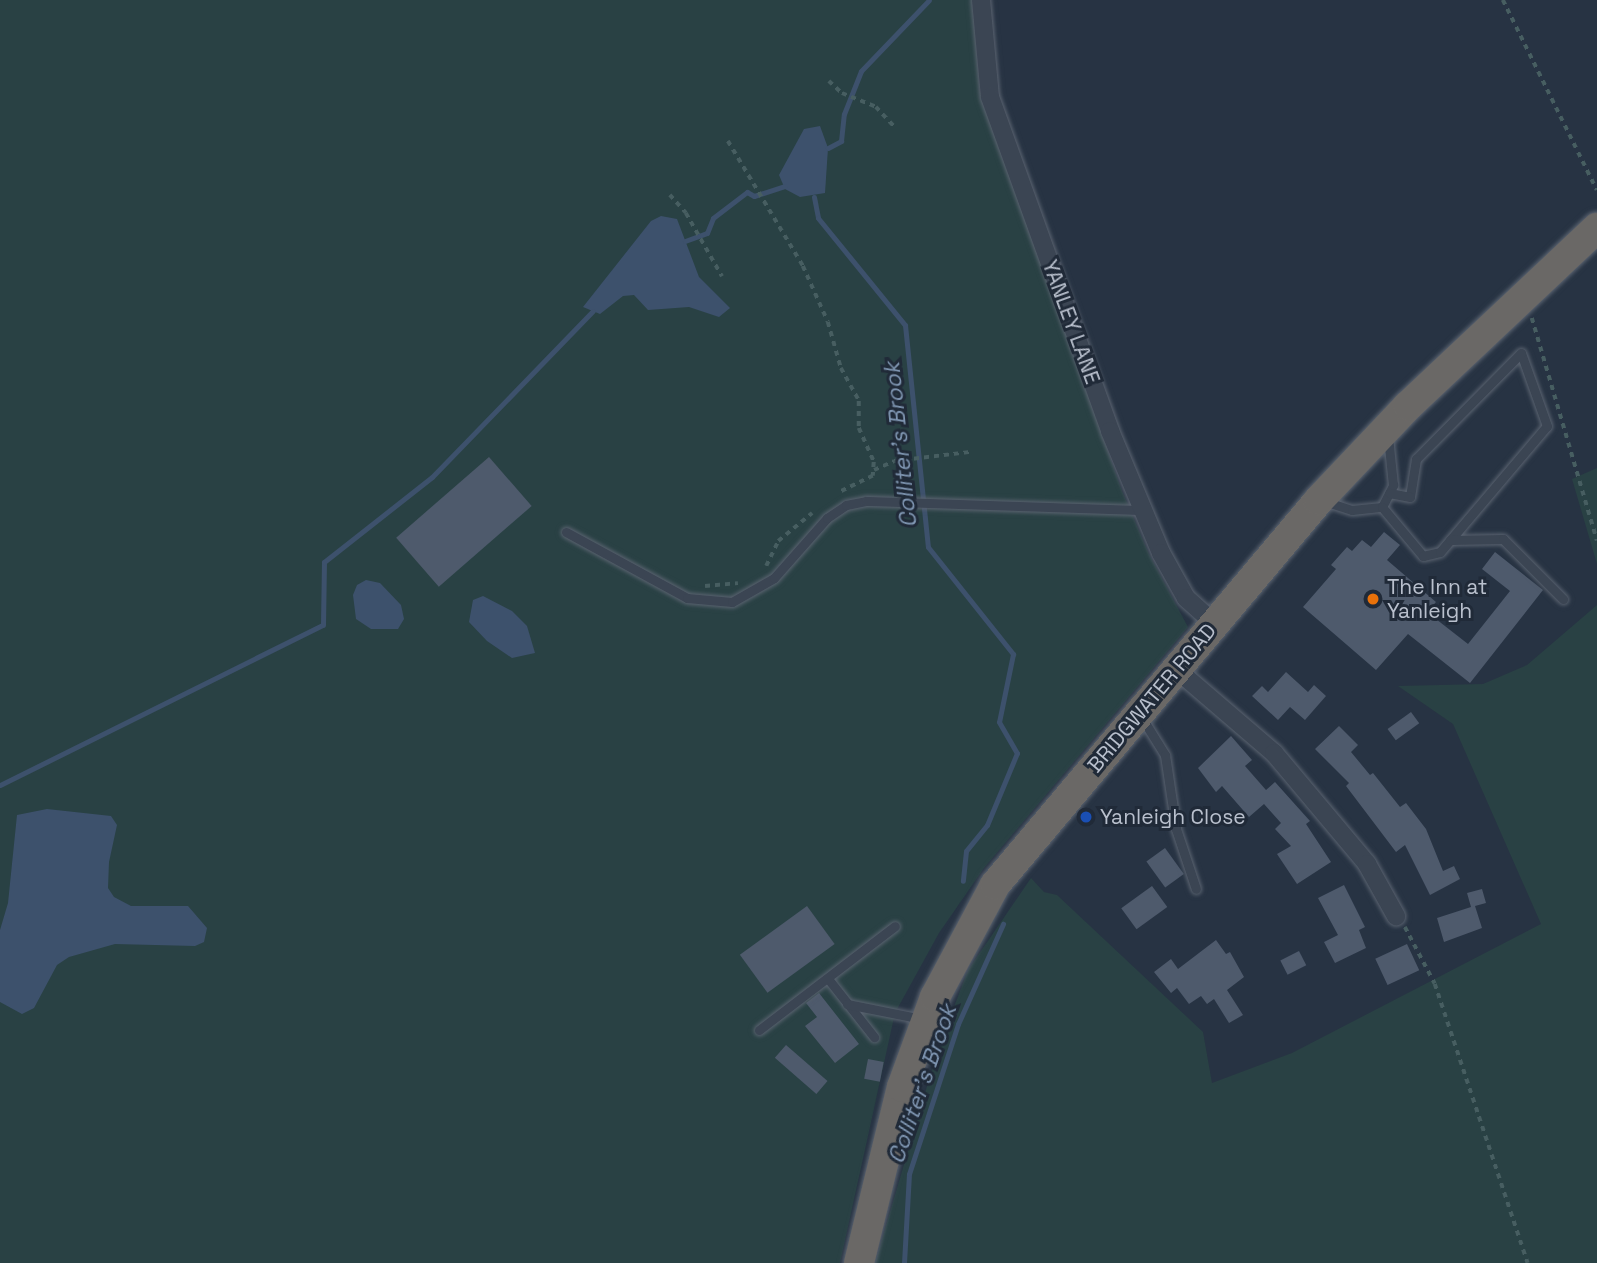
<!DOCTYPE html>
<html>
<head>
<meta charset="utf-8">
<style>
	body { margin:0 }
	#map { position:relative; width:1597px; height:1263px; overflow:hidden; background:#273343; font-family:"Space Grotesk",sans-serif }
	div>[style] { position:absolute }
	.green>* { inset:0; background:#294144 }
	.water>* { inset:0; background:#3d516c }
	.stream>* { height:5px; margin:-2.5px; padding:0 2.5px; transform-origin:2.5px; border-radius:2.5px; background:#3d516c }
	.building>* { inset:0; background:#4e5a6c; transform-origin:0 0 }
	.path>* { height:3.5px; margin-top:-1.75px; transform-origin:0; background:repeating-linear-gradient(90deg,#475e61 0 5px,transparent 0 10px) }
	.roads { filter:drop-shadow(0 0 2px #5a6370) drop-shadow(0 0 2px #5a6370) }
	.service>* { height:9px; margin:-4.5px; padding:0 4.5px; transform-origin:4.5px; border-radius:4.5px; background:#3b4553 }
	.minor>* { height:18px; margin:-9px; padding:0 9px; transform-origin:9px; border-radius:9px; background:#3b4553 }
	.trunk>* { height:30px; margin:-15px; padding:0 15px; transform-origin:15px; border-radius:15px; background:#6a6866 }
	.dots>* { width:19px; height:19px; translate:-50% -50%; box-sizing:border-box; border:4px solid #202a38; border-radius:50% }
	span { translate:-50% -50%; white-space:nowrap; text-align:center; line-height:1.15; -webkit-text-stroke:6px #202a38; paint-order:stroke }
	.street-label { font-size:21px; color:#b9c0cd }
	.poi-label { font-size:21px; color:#b9c0cd }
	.left { translate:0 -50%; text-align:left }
	.water-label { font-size:23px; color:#8097b3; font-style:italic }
</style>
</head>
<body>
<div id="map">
	<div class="green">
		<i style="clip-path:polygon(0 0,972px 0,980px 92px,1122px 491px,1149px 554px,1188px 627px,984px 868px,939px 933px,895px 1013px,840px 1263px,0 1263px)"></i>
		<i style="clip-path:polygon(1597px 468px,1597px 564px,1572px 479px)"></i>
		<i style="clip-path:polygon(1597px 605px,1597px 1263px,875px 1263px,938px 1049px,968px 970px,1031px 878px,1044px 892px,1057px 895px,1203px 1032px,1212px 1083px,1292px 1053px,1541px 924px,1453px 724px,1398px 686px,1483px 684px,1527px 665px)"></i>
	</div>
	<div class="water">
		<i style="clip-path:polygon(820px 126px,828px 148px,825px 193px,800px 197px,785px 189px,779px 175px,804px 129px)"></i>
		<i style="clip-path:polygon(661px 216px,677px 219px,699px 277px,730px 308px,719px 317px,689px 307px,648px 310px,634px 295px,623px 296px,600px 314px,583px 307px,651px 221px)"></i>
		<i style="clip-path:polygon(366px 580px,380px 583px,401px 605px,404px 619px,398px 629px,371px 629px,356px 619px,353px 595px,357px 585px)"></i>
		<i style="clip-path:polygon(483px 596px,512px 611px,527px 626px,535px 653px,512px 658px,487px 641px,469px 622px,473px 600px)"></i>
		<i style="clip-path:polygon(47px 809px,111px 816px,117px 825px,109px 862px,108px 888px,114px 897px,131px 906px,188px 906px,207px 928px,204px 942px,195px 946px,115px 944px,69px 957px,57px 965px,34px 1008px,22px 1014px,0 1002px,0 930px,8px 903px,17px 815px)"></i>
	</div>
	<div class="stream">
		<i style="left:828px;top:148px;width:15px;rotate:-28deg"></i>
		<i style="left:841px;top:141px;width:27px;rotate:-84deg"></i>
		<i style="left:844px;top:114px;width:46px;rotate:-68.4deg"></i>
		<i style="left:861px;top:71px;width:98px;rotate:-46.2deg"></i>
		<i style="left:814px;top:197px;width:21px;rotate:79deg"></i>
		<i style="left:818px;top:218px;width:138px;rotate:50.9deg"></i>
		<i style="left:905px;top:325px;width:223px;rotate:84.1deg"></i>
		<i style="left:928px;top:547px;width:137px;rotate:51.5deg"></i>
		<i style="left:1013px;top:654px;width:69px;rotate:101.6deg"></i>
		<i style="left:999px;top:722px;width:36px;rotate:60deg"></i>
		<i style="left:1017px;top:753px;width:78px;rotate:112.6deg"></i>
		<i style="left:987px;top:825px;width:33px;rotate:129deg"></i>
		<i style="left:966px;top:851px;width:30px;rotate:96deg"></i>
		<i style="left:685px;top:241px;width:23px;rotate:-20deg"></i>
		<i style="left:707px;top:233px;width:16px;rotate:-68deg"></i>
		<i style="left:713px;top:218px;width:43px;rotate:-37.4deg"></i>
		<i style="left:747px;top:192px;width:8px;rotate:30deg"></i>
		<i style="left:754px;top:196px;width:32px;rotate:-18deg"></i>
		<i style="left:0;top:785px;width:360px;rotate:-26.4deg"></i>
		<i style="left:323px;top:625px;width:63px;rotate:-89.1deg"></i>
		<i style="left:324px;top:562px;width:137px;rotate:-38.2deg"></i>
		<i style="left:432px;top:477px;width:231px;rotate:-45.9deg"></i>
		<i style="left:904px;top:1263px;width:89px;rotate:-86.8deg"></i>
		<i style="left:909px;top:1174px;width:158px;rotate:-71.9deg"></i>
		<i style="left:958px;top:1024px;width:110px;rotate:-65.8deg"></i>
	</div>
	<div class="building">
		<i style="left:489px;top:457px;width:65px;height:123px;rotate:49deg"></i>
		<i style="clip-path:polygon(1384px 532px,1400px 545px,1387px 560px,1436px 602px,1427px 612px,1468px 644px,1510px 591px,1482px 569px,1495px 552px,1543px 590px,1470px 683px,1408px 634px,1376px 670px,1303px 607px,1336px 569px,1331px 565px,1347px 547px,1352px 551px,1362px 540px,1371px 547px)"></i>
		<i style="clip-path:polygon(1286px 672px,1308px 692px,1314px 685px,1326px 696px,1305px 720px,1290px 707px,1278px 720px,1252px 696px,1262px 686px,1268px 692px)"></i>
		<i style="left:1411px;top:712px;width:14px;height:29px;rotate:54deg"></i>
		<i style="clip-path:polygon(1339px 726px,1358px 745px,1351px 752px,1370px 775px,1373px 773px,1400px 807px,1406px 803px,1426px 829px,1443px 871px,1454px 866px,1460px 879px,1430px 895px,1405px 845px,1396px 852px,1346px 786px,1349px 783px,1315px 749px)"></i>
		<i style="clip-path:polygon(1231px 736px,1252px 760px,1245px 766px,1266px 790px,1275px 782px,1310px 821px,1306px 824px,1331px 862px,1297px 884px,1277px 854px,1291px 846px,1275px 829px,1281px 823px,1264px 804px,1249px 817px,1222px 786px,1216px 792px,1198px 768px)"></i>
		<i style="left:1165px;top:848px;width:32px;height:23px;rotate:54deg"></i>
		<i style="clip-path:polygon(1344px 885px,1365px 927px,1359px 930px,1366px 948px,1335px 963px,1324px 942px,1338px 935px,1318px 898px)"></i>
		<i style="left:1152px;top:886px;width:26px;height:38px;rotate:54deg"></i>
		<i style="clip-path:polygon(1482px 889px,1486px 903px,1475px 906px,1482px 928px,1444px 942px,1437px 918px,1471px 907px,1467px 893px)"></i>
		<i style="left:807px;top:906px;width:47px;height:83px;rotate:54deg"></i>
		<i style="clip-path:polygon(1216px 940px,1226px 954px,1230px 952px,1244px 977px,1227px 990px,1243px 1015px,1229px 1023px,1214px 999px,1207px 1004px,1201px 996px,1189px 1004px,1177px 988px,1171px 993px,1154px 972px,1171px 959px,1178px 969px)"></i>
		<i style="left:1407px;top:944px;width:29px;height:35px;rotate:65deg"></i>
		<i style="left:1299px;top:951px;width:16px;height:21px;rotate:63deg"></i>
		<i style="clip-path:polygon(819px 993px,859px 1044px,835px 1063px,805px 1026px,817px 1017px,806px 1003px)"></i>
		<i style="left:786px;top:1045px;width:55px;height:17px;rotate:41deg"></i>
		<i style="left:868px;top:1059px;width:16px;height:20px;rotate:11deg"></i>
	</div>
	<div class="path">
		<i style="left:1503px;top:0;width:212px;rotate:63.7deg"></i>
		<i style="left:829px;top:81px;width:18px;rotate:43deg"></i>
		<i style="left:842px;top:93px;width:37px;rotate:22deg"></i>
		<i style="left:876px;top:107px;width:26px;rotate:47deg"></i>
		<i style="left:728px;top:141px;width:146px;rotate:59deg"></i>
		<i style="left:803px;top:266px;width:61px;rotate:65.9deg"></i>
		<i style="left:828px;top:322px;width:48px;rotate:74.2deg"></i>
		<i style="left:841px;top:368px;width:38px;rotate:61deg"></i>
		<i style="left:859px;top:401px;width:27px;rotate:90deg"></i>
		<i style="left:859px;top:428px;width:37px;rotate:66deg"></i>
		<i style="left:874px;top:462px;width:14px;rotate:94deg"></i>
		<i style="left:873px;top:476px;width:39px;rotate:154deg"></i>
		<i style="left:670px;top:195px;width:24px;rotate:48deg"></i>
		<i style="left:686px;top:213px;width:73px;rotate:60.3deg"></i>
		<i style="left:1532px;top:318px;width:232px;rotate:73.7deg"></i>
		<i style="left:874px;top:470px;width:22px;rotate:-24deg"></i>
		<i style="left:894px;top:461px;width:77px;rotate:-6.8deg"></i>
		<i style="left:766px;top:566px;width:28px;rotate:-64deg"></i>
		<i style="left:778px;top:541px;width:44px;rotate:-39.5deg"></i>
		<i style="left:705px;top:586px;width:33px;rotate:-5deg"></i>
		<i style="left:1405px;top:927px;width:64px;rotate:62.2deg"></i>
		<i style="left:1435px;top:984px;width:294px;rotate:71.6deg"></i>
	</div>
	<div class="roads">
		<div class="service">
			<i style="left:1324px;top:501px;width:29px;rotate:18deg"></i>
			<i style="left:1352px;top:510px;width:30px;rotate:-6deg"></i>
			<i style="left:1382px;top:507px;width:25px;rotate:-63deg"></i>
			<i style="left:1393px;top:485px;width:48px;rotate:-95.9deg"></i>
			<i style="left:1382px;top:507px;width:64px;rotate:50.1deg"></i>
			<i style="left:1423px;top:556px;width:17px;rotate:-13deg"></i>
			<i style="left:1440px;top:552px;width:165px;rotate:-49.7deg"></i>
			<i style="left:1547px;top:426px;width:77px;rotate:-109.6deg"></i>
			<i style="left:1521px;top:353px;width:149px;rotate:134.7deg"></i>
			<i style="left:1416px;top:459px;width:38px;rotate:99deg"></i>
			<i style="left:1410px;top:497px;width:21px;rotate:-169deg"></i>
			<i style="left:566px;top:532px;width:138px;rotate:28.6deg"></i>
			<i style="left:687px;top:598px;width:45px;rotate:5.1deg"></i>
			<i style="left:732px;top:602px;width:48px;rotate:-29.7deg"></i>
			<i style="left:774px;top:578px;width:80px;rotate:-48.5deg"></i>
			<i style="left:827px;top:518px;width:23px;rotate:-34deg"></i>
			<i style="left:846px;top:505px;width:20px;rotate:-11deg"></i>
			<i style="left:866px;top:501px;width:276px;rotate:1.9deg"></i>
			<i style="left:1450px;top:540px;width:53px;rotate:-1.1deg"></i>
			<i style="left:1503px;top:539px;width:85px;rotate:45deg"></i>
			<i style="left:1142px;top:718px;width:44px;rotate:58.1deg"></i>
			<i style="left:1165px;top:755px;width:75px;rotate:81.5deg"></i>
			<i style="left:1176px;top:829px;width:63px;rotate:71.6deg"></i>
			<i style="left:829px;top:980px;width:73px;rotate:51.7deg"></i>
			<i style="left:847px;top:1004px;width:76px;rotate:11.3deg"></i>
			<i style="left:759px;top:1030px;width:171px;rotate:-37.4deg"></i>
		</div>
		<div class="minor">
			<i style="left:981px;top:0;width:97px;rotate:84.7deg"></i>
			<i style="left:990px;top:97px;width:355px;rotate:70.2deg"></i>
			<i style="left:1110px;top:431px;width:132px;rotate:67.3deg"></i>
			<i style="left:1161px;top:553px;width:51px;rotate:60.9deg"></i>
			<i style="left:1186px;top:598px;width:38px;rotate:42deg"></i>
			<i style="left:1176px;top:669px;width:129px;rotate:40.6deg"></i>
			<i style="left:1274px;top:753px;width:145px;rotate:50deg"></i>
			<i style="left:1367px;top:864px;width:60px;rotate:60.9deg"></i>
		</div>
		<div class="trunk">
			<i style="left:859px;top:1263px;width:181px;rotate:-76.3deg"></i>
			<i style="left:902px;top:1087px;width:96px;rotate:-69.9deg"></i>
			<i style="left:935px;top:997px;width:127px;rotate:-61.8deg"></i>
			<i style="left:995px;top:885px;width:503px;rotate:-49.92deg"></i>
			<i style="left:1319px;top:500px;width:129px;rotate:-46.6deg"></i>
			<i style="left:1408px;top:406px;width:260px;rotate:-43.3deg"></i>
		</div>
	</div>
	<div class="dots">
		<i style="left:1373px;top:599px;background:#e8710a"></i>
		<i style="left:1086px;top:817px;background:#1a4fb4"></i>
	</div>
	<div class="street-label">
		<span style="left:1071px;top:322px;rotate:70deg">YANLEY LANE</span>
		<span style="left:1152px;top:698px;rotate:-50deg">BRIDGWATER ROAD</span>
	</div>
	<div class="poi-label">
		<span class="left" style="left:1387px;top:599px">The Inn at<br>Yanleigh</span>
		<span class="left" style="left:1100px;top:817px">Yanleigh Close</span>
	</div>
	<div class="water-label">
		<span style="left:900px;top:445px;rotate:-96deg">Colliter's Brook</span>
		<span style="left:922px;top:1084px;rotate:-71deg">Colliter's Brook</span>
	</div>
</div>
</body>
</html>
